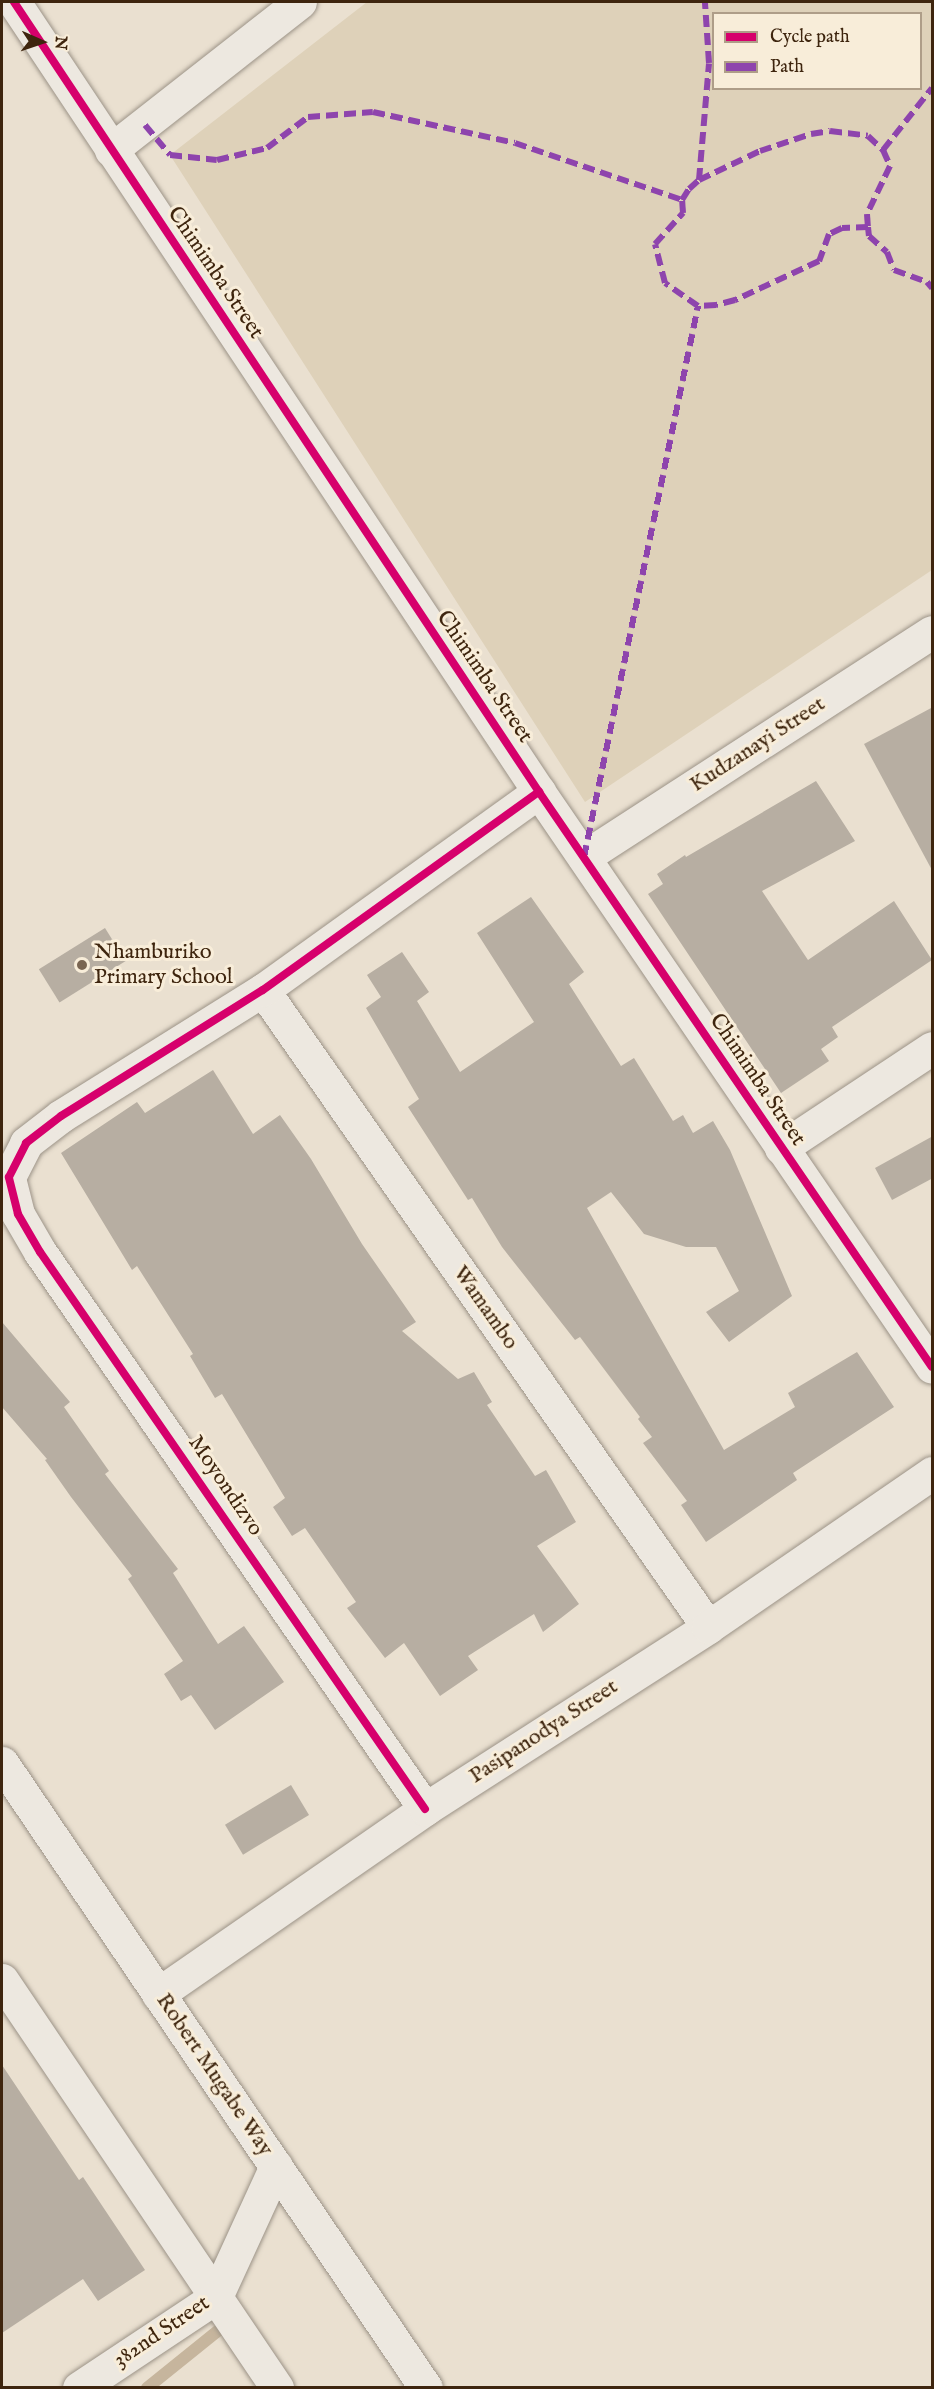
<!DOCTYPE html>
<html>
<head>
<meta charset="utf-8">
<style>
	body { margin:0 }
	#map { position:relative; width:934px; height:2389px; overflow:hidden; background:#eae0d0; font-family:"IM FELL English",serif }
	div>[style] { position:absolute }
	.green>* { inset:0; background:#ded1b9 }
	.stream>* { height:12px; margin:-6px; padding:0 6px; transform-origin:6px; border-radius:6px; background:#c6b59d }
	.building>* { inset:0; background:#b7aea2; transform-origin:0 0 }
	.roads { filter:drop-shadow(0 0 2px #9c9387) drop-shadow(0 0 2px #9c9387) }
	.street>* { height:33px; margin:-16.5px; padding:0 16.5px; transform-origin:16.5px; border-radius:16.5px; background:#ede8e0 }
	.secondary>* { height:33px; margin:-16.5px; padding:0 16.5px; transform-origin:16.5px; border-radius:16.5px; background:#ede8e0 }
	.quiet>* { height:6px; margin-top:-3px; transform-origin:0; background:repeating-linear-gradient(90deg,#8e44ad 0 12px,transparent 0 18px) }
	.cycleway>* { height:8px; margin:-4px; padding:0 4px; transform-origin:4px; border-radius:4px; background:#d6006c }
	.dots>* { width:16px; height:16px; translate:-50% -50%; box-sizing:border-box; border:3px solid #f8edd9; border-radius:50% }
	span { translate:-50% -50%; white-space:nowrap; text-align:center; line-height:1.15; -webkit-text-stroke:6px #f8edd9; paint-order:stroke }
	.street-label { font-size:22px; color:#3e250e }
	.poi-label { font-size:22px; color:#3e250e }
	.left { translate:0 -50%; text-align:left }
	.frame { position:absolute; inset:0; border:3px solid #3e250e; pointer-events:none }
	.legend { position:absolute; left:712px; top:12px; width:210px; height:78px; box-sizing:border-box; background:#f8edd9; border:2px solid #ae9d88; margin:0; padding:8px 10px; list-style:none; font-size:18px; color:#3e250e }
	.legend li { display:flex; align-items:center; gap:12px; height:30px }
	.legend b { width:30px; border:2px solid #ae9d88 }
	.north { position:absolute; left:12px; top:12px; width:60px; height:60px; -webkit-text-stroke:4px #f8edd9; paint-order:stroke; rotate:93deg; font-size:16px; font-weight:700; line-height:24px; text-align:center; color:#3e250e }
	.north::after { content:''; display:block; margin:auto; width:21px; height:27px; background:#3e250e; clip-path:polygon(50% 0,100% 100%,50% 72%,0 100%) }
</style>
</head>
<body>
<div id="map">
	<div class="green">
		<i style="clip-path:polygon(evenodd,367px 2px,932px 2px,932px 570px,585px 802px,170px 155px,367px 2px,714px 14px,920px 14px,920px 88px,714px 88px,714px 14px)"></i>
	</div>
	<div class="stream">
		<i style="left:147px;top:2388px;width:92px;rotate:-38.9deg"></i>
	</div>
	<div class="building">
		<i style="clip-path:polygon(933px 707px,933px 872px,864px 744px)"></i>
		<i style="clip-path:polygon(816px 781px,855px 841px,762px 891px,808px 960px,894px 901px,932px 960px,832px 1027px,838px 1037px,821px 1049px,829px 1061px,781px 1093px,648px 894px,663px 884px,657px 874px,685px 855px,686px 857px)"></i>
		<i style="clip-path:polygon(531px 897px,584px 972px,569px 984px,621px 1066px,634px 1058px,673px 1121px,683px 1115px,693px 1133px,713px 1121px,730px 1150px,792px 1296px,729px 1342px,706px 1312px,739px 1291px,716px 1247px,686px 1247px,644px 1234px,611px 1192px,587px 1208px,724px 1450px,795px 1407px,788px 1393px,857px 1352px,894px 1407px,793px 1473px,797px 1480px,706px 1542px,681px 1505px,687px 1501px,643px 1443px,652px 1437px,638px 1419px,640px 1417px,580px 1337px,575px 1340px,502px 1247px,472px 1198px,468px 1200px,408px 1107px,419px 1099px,366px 1008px,381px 997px,367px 975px,402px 952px,429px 992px,417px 1001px,460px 1072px,534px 1022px,477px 933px)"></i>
		<i style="left:105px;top:928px;width:39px;height:78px;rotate:58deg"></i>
		<i style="clip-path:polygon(213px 1070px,253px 1134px,280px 1115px,311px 1159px,362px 1244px,416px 1322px,402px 1331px,458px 1379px,474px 1372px,492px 1402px,487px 1405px,535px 1476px,546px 1470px,576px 1522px,537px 1546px,579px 1604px,543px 1632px,534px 1614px,468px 1656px,478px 1670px,440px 1696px,404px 1643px,385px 1658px,347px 1608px,356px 1602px,305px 1528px,292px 1536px,273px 1507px,285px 1498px,222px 1394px,215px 1398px,190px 1356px,193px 1354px,137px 1266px,132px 1270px,61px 1153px,137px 1102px,145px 1113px)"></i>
		<i style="clip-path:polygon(933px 1136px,933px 1178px,892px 1200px,875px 1168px)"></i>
		<i style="clip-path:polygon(2px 1322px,70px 1402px,64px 1407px,109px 1471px,105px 1474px,178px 1569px,173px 1573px,218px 1644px,244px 1626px,284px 1682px,215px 1730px,191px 1695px,181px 1701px,164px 1674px,183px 1661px,128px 1579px,132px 1576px,71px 1497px,45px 1460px,47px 1459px,2px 1407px)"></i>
		<i style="left:291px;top:1785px;width:35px;height:77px;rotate:59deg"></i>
		<i style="clip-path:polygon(2px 2065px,79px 2180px,83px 2177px,145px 2270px,98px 2301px,83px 2279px,2px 2333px)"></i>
	</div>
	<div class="roads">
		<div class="street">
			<i style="left:14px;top:2px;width:949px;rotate:56.39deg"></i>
			<i style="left:539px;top:792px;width:696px;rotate:55.65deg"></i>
			<i style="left:111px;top:150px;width:240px;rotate:-38.1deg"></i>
			<i style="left:584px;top:857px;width:414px;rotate:-32.9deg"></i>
			<i style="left:263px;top:990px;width:777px;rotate:55.06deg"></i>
			<i style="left:781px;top:1148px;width:181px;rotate:-33.5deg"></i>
			<i style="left:425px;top:1809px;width:677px;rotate:-124.65deg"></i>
			<i style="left:40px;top:1252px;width:44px;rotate:-120.1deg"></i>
			<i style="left:18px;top:1214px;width:38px;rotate:-104deg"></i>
			<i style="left:9px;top:1177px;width:38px;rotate:-63deg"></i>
			<i style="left:26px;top:1143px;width:44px;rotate:-37.6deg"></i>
			<i style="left:61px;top:1116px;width:238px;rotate:-32deg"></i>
			<i style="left:263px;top:990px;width:340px;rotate:-35.7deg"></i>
			<i style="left:2px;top:1980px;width:492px;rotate:56deg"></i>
			<i style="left:158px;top:1994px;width:325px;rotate:-34.7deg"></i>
			<i style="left:425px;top:1809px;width:336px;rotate:-32.7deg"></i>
			<i style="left:708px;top:1627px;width:272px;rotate:-34.5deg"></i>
			<i style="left:79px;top:2388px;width:164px;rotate:-33.6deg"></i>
			<i style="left:216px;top:2297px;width:144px;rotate:-65.4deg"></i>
		</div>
		<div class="secondary">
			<i style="left:2px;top:1763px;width:755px;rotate:55.85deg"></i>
		</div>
	</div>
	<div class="quiet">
		<i style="left:145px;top:125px;width:39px;rotate:50deg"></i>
		<i style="left:170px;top:155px;width:47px;rotate:6.1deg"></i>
		<i style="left:217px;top:160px;width:51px;rotate:-13.5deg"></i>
		<i style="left:267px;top:148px;width:51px;rotate:-37.1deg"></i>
		<i style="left:308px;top:117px;width:65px;rotate:-4.4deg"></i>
		<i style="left:373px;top:112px;width:145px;rotate:12.3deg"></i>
		<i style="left:515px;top:143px;width:176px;rotate:18.8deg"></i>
		<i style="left:830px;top:131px;width:38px;rotate:7deg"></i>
		<i style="left:868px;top:136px;width:21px;rotate:43deg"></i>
		<i style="left:883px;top:150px;width:17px;rotate:66deg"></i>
		<i style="left:890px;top:166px;width:53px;rotate:115.6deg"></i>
		<i style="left:867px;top:214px;width:13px;rotate:86deg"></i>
		<i style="left:868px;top:227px;width:26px;rotate:178deg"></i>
		<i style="left:842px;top:228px;width:14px;rotate:155deg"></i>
		<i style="left:829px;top:234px;width:29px;rotate:110deg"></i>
		<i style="left:819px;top:261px;width:93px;rotate:155.1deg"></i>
		<i style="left:735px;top:300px;width:20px;rotate:165deg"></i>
		<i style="left:716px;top:305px;width:18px;rotate:177deg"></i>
		<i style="left:698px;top:306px;width:40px;rotate:-145.1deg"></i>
		<i style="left:665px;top:283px;width:40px;rotate:-104.4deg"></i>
		<i style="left:655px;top:244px;width:42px;rotate:-47.9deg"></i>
		<i style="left:683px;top:213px;width:13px;rotate:-94deg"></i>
		<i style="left:682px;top:200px;width:13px;rotate:-58deg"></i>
		<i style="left:689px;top:189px;width:13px;rotate:-42deg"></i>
		<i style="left:699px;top:180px;width:68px;rotate:-25.4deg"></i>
		<i style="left:760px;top:151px;width:54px;rotate:-18.4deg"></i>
		<i style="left:811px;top:134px;width:19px;rotate:-9deg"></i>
		<i style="left:883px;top:150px;width:79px;rotate:-51.7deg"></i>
		<i style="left:699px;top:180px;width:117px;rotate:-85.1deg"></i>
		<i style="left:709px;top:63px;width:61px;rotate:-93.8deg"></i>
		<i style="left:868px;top:227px;width:9px;rotate:84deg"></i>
		<i style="left:869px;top:236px;width:24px;rotate:42deg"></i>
		<i style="left:887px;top:252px;width:19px;rotate:69deg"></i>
		<i style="left:894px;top:270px;width:35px;rotate:20deg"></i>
		<i style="left:927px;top:282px;width:8px;rotate:50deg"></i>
		<i style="left:584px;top:857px;width:563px;rotate:-78.31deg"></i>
	</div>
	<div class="cycleway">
		<i style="left:14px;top:2px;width:949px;rotate:56.39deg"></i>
		<i style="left:539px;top:792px;width:696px;rotate:55.65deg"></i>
		<i style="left:425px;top:1809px;width:677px;rotate:-124.65deg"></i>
		<i style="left:40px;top:1252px;width:44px;rotate:-120.1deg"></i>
		<i style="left:18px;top:1214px;width:38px;rotate:-104deg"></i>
		<i style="left:9px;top:1177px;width:38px;rotate:-63deg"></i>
		<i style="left:26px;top:1143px;width:44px;rotate:-37.6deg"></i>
		<i style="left:61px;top:1116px;width:238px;rotate:-32deg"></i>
		<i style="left:263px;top:990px;width:340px;rotate:-35.7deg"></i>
	</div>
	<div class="dots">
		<i style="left:82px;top:965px;background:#7a6652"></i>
	</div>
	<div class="street-label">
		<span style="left:215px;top:273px;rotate:56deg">Chimimba Street</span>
		<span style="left:484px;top:677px;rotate:56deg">Chimimba Street</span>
		<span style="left:758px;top:745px;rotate:-33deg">Kudzanayi Street</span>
		<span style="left:757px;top:1080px;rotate:56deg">Chimimba Street</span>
		<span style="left:485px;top:1308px;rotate:55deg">Wamambo</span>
		<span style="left:225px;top:1486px;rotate:56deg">Moyondizvo</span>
		<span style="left:544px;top:1732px;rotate:-33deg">Pasipanodya Street</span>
		<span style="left:214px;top:2075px;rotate:56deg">Robert Mugabe Way</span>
		<span style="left:162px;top:2332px;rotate:-34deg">382nd Street</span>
	</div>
	<div class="poi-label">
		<span class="left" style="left:94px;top:965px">Nhamburiko<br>Primary School</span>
	</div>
	<div class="frame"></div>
	<ul class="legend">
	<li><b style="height:8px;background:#d6006c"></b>Cycle path</li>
	<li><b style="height:8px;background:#8e44ad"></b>Path</li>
	</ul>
	<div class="north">N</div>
</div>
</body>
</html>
